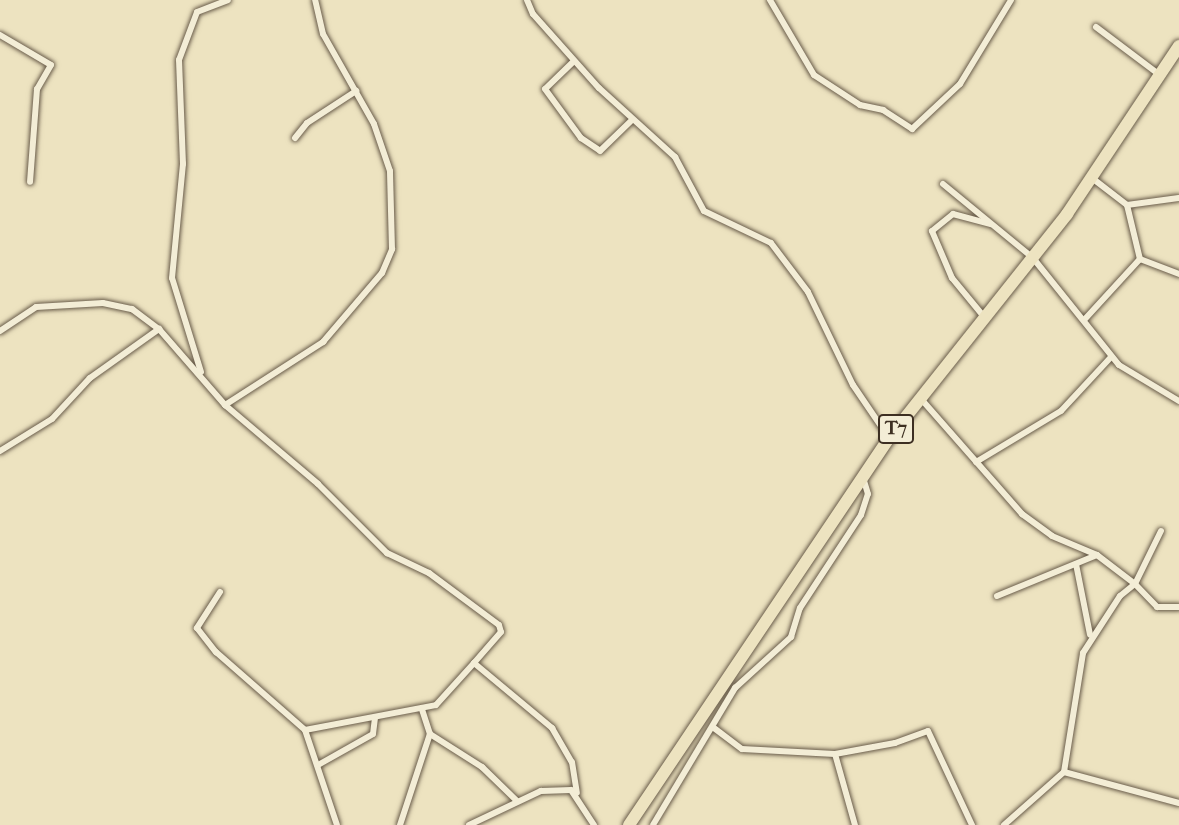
<!DOCTYPE html>
<html>
<head>
<meta charset="utf-8">
<style>
	body { margin:0 }
	#map { position:relative; width:1179px; height:825px; overflow:hidden; background:#ede3c0; font-family:"IM FELL French Canon",serif }
	div>[style] { position:absolute }
	.roads { filter:drop-shadow(0 0 2px #695c4a) drop-shadow(0 0 2px #695c4a) }
	.street>* { height:6px; margin:-3px; padding:0 3px; transform-origin:3px; border-radius:3px; background:#f3edd6 }
	.highway>* { height:12px; margin:-6px; padding:0 6px; transform-origin:6px; border-radius:6px; background:#ede3c0 }
	span { translate:-50% -50%; white-space:nowrap; text-align:center; line-height:1.15; -webkit-text-stroke:6px #f3edd6; paint-order:stroke }
	.shield-label span { padding:2px 5px; background:#f3edd6; border:2px solid; border-radius:5px; -webkit-text-stroke-width:0 }
	.shield-label { font-size:19px; color:#3d2f22; font-weight:700 }
</style>
</head>
<body>
<div id="map">
	<div class="roads">
		<div class="street">
			<i style="left:527px;top:0;width:15px;rotate:67deg"></i>
			<i style="left:533px;top:14px;width:99px;rotate:48.3deg"></i>
			<i style="left:599px;top:88px;width:103px;rotate:42.2deg"></i>
			<i style="left:675px;top:157px;width:61px;rotate:61.8deg"></i>
			<i style="left:704px;top:211px;width:74px;rotate:25.5deg"></i>
			<i style="left:771px;top:243px;width:61px;rotate:52.9deg"></i>
			<i style="left:808px;top:292px;width:103px;rotate:64.2deg"></i>
			<i style="left:853px;top:385px;width:64px;rotate:55.8deg"></i>
			<i style="left:770px;top:0;width:87px;rotate:59.6deg"></i>
			<i style="left:814px;top:75px;width:55px;rotate:33.1deg"></i>
			<i style="left:860px;top:105px;width:24px;rotate:12deg"></i>
			<i style="left:883px;top:110px;width:35px;rotate:33deg"></i>
			<i style="left:912px;top:129px;width:66px;rotate:-43.2deg"></i>
			<i style="left:960px;top:84px;width:98px;rotate:-58.7deg"></i>
			<i style="left:1096px;top:27px;width:80px;rotate:36.9deg"></i>
			<i style="left:0;top:35px;width:59px;rotate:30.5deg"></i>
			<i style="left:51px;top:65px;width:28px;rotate:120deg"></i>
			<i style="left:37px;top:89px;width:93px;rotate:94.3deg"></i>
			<i style="left:574px;top:61px;width:40px;rotate:136deg"></i>
			<i style="left:545px;top:89px;width:61px;rotate:53.7deg"></i>
			<i style="left:581px;top:138px;width:23px;rotate:34deg"></i>
			<i style="left:600px;top:151px;width:45px;rotate:-44.1deg"></i>
			<i style="left:295px;top:138px;width:19px;rotate:-51deg"></i>
			<i style="left:307px;top:123px;width:59px;rotate:-33.1deg"></i>
			<i style="left:1092px;top:178px;width:44px;rotate:37.6deg"></i>
			<i style="left:1127px;top:205px;width:52px;rotate:-7.7deg"></i>
			<i style="left:943px;top:184px;width:117px;rotate:39.4deg"></i>
			<i style="left:1033px;top:258px;width:137px;rotate:51.2deg"></i>
			<i style="left:1119px;top:365px;width:70px;rotate:31deg"></i>
			<i style="left:1127px;top:205px;width:56px;rotate:76.5deg"></i>
			<i style="left:1140px;top:259px;width:42px;rotate:21deg"></i>
			<i style="left:985px;top:318px;width:52px;rotate:-129.5deg"></i>
			<i style="left:952px;top:278px;width:51px;rotate:-113.1deg"></i>
			<i style="left:932px;top:231px;width:27px;rotate:-39deg"></i>
			<i style="left:953px;top:214px;width:39px;rotate:15deg"></i>
			<i style="left:1085px;top:319px;width:81px;rotate:-47.5deg"></i>
			<i style="left:0;top:331px;width:43px;rotate:-33.7deg"></i>
			<i style="left:36px;top:307px;width:67px;rotate:-3.4deg"></i>
			<i style="left:103px;top:303px;width:30px;rotate:12deg"></i>
			<i style="left:132px;top:309px;width:34px;rotate:37deg"></i>
			<i style="left:159px;top:329px;width:101px;rotate:49deg"></i>
			<i style="left:225px;top:405px;width:122px;rotate:40.3deg"></i>
			<i style="left:318px;top:484px;width:98px;rotate:45deg"></i>
			<i style="left:387px;top:553px;width:47px;rotate:25.5deg"></i>
			<i style="left:429px;top:573px;width:87px;rotate:36.6deg"></i>
			<i style="left:499px;top:625px;width:7px;rotate:74deg"></i>
			<i style="left:501px;top:632px;width:41px;rotate:131.1deg"></i>
			<i style="left:474px;top:663px;width:102px;rotate:39.8deg"></i>
			<i style="left:552px;top:728px;width:39px;rotate:60deg"></i>
			<i style="left:572px;top:762px;width:31px;rotate:81deg"></i>
			<i style="left:201px;top:372px;width:98px;rotate:-107.1deg"></i>
			<i style="left:172px;top:278px;width:115px;rotate:-84.5deg"></i>
			<i style="left:183px;top:164px;width:104px;rotate:-92.2deg"></i>
			<i style="left:179px;top:60px;width:51px;rotate:-69.4deg"></i>
			<i style="left:197px;top:12px;width:33px;rotate:-21deg"></i>
			<i style="left:922px;top:400px;width:152px;rotate:48.7deg"></i>
			<i style="left:1022px;top:514px;width:37px;rotate:36deg"></i>
			<i style="left:1052px;top:536px;width:49px;rotate:22.9deg"></i>
			<i style="left:1097px;top:555px;width:48px;rotate:37.3deg"></i>
			<i style="left:1135px;top:584px;width:59px;rotate:-63.9deg"></i>
			<i style="left:225px;top:405px;width:117px;rotate:-32.7deg"></i>
			<i style="left:323px;top:342px;width:91px;rotate:-49.5deg"></i>
			<i style="left:382px;top:273px;width:26px;rotate:-67deg"></i>
			<i style="left:392px;top:249px;width:78px;rotate:-91.5deg"></i>
			<i style="left:390px;top:171px;width:50px;rotate:-108.8deg"></i>
			<i style="left:374px;top:124px;width:103px;rotate:-119.5deg"></i>
			<i style="left:323px;top:34px;width:35px;rotate:-103deg"></i>
			<i style="left:0;top:451px;width:61px;rotate:-31.6deg"></i>
			<i style="left:52px;top:419px;width:56px;rotate:-47.2deg"></i>
			<i style="left:90px;top:378px;width:85px;rotate:-35.4deg"></i>
			<i style="left:976px;top:462px;width:99px;rotate:-31deg"></i>
			<i style="left:1061px;top:411px;width:74px;rotate:-47.2deg"></i>
			<i style="left:1076px;top:564px;width:72px;rotate:78.8deg"></i>
			<i style="left:220px;top:592px;width:43px;rotate:122.6deg"></i>
			<i style="left:197px;top:628px;width:31px;rotate:52deg"></i>
			<i style="left:216px;top:652px;width:118px;rotate:41.2deg"></i>
			<i style="left:305px;top:730px;width:100px;rotate:71.4deg"></i>
			<i style="left:997px;top:596px;width:108px;rotate:-22.3deg"></i>
			<i style="left:714px;top:728px;width:35px;rotate:37deg"></i>
			<i style="left:742px;top:749px;width:93px;rotate:3.1deg"></i>
			<i style="left:835px;top:754px;width:61px;rotate:-10.4deg"></i>
			<i style="left:895px;top:743px;width:35px;rotate:-20deg"></i>
			<i style="left:928px;top:731px;width:104px;rotate:64.9deg"></i>
			<i style="left:305px;top:730px;width:133px;rotate:-10.8deg"></i>
			<i style="left:436px;top:705px;width:57px;rotate:-47.9deg"></i>
			<i style="left:430px;top:734px;width:62px;rotate:32.4deg"></i>
			<i style="left:482px;top:767px;width:49px;rotate:44.2deg"></i>
			<i style="left:835px;top:754px;width:74px;rotate:74.3deg"></i>
			<i style="left:318px;top:765px;width:63px;rotate:-29.4deg"></i>
			<i style="left:373px;top:734px;width:16px;rotate:-83deg"></i>
			<i style="left:1064px;top:772px;width:119px;rotate:15.1deg"></i>
			<i style="left:400px;top:825px;width:96px;rotate:-71.8deg"></i>
			<i style="left:430px;top:734px;width:25px;rotate:-108deg"></i>
			<i style="left:469px;top:825px;width:80px;rotate:-25.3deg"></i>
			<i style="left:541px;top:791px;width:30px;rotate:-2deg"></i>
			<i style="left:571px;top:790px;width:42px;rotate:56.7deg"></i>
			<i style="left:653px;top:825px;width:160px;rotate:-59.1deg"></i>
			<i style="left:735px;top:688px;width:76px;rotate:-42.3deg"></i>
			<i style="left:791px;top:637px;width:30px;rotate:-73deg"></i>
			<i style="left:800px;top:608px;width:111px;rotate:-56.7deg"></i>
			<i style="left:861px;top:515px;width:22px;rotate:-72deg"></i>
			<i style="left:868px;top:494px;width:17px;rotate:-107deg"></i>
			<i style="left:1004px;top:825px;width:80px;rotate:-41.5deg"></i>
			<i style="left:1064px;top:772px;width:121px;rotate:-80.9deg"></i>
			<i style="left:1083px;top:653px;width:68px;rotate:-57deg"></i>
			<i style="left:1120px;top:596px;width:19px;rotate:-39deg"></i>
			<i style="left:1135px;top:584px;width:32px;rotate:46deg"></i>
			<i style="left:1157px;top:607px;width:22px"></i>
		</div>
		<div class="highway">
			<i style="left:629px;top:825px;width:466px;rotate:-56.1deg"></i>
			<i style="left:889px;top:438px;width:286px;rotate:-51.5deg"></i>
			<i style="left:1067px;top:214px;width:202px;rotate:-56.3deg"></i>
		</div>
	</div>
	<div class="shield-label">
		<span style="left:896px;top:429px">T7</span>
	</div>
</div>
</body>
</html>
